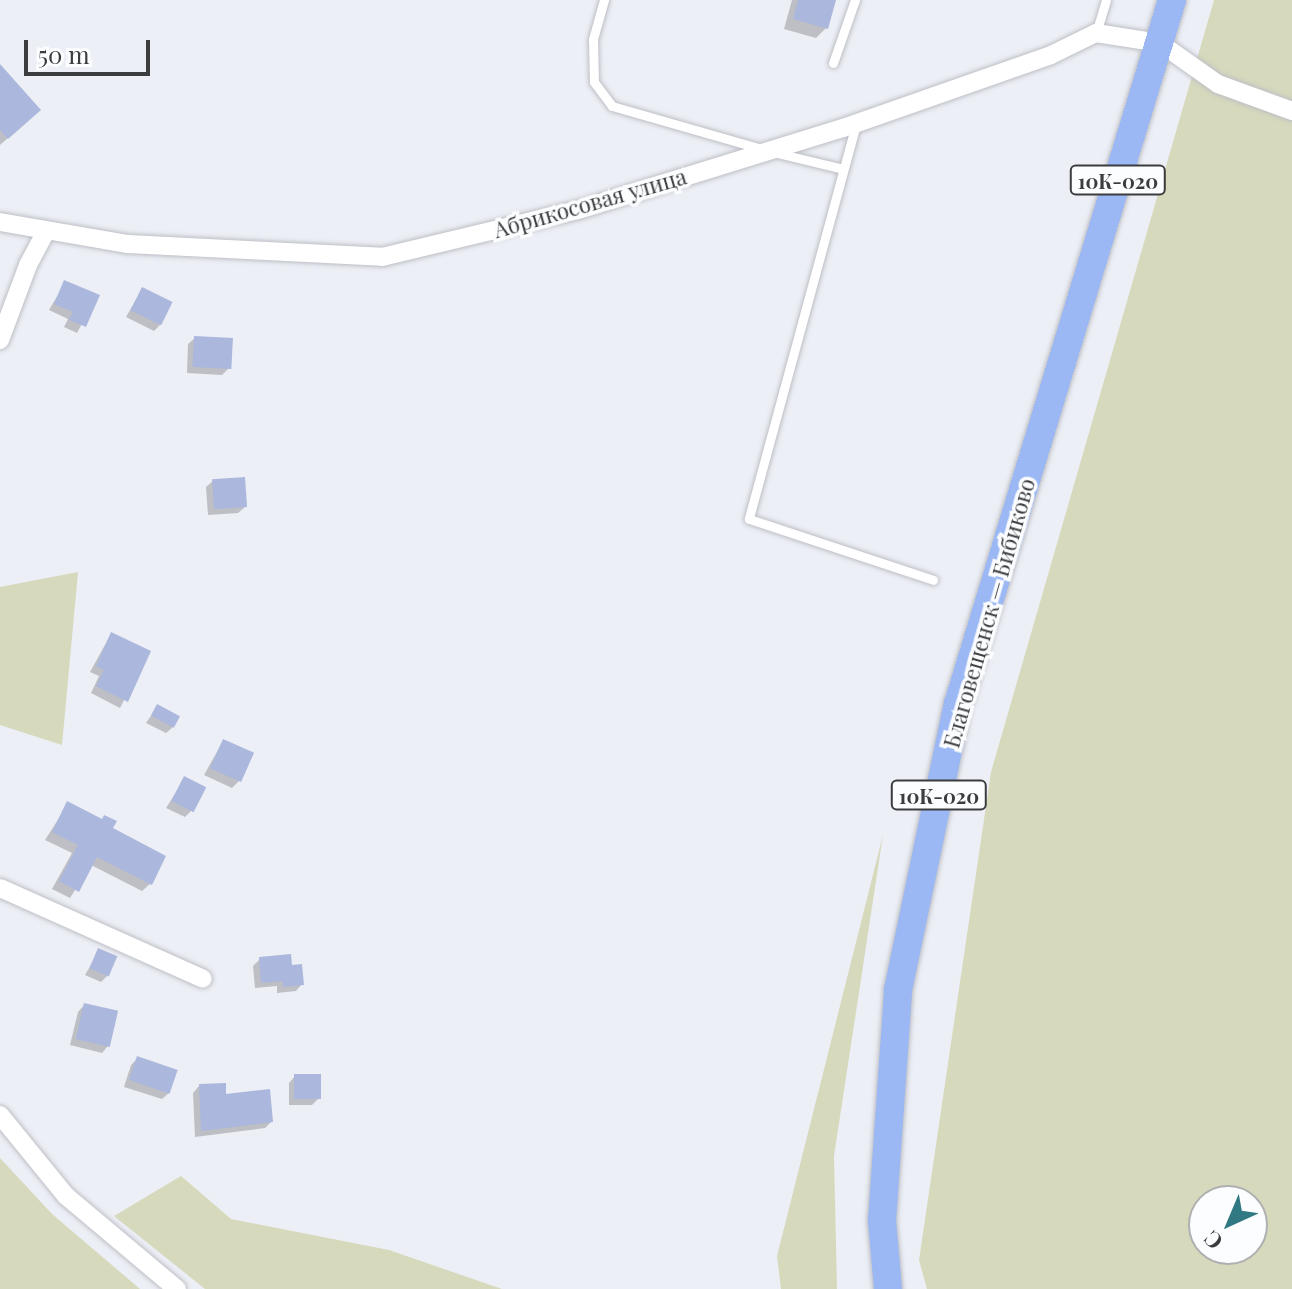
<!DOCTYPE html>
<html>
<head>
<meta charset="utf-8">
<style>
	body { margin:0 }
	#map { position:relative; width:1292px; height:1289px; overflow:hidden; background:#edeff6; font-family:"Playfair Display",serif }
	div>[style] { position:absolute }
	.green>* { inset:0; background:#d6d9bc }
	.shadow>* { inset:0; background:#0003 }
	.building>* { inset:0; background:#abb7dc; transform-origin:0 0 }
	.roads { filter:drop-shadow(0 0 2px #bdbfc5) drop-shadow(0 0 2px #bdbfc5) }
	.service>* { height:9px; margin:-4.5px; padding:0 4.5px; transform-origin:4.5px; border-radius:4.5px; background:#fff }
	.minor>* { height:18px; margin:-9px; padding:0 9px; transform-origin:9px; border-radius:9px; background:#fff }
	.primary>* { height:28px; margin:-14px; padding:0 14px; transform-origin:14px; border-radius:14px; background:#9bb7f4 }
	span { translate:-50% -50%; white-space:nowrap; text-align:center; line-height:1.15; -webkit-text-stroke:7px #fcfdfe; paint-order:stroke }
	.shield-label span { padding:2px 6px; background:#fcfdfe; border:2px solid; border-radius:6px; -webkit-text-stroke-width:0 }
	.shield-label { font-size:20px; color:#3b3c3e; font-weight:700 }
	.street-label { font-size:22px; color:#3b3c3e }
	.north { position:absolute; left:1188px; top:1185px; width:80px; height:80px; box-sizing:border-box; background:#fcfdfe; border:2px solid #afb0b1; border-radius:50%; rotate:224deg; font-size:22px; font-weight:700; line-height:32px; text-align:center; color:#3b3c3e }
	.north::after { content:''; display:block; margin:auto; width:28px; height:36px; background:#317982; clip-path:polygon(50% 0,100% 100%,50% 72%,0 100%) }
	.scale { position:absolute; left:24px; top:40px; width:126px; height:36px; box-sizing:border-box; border:4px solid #3b3c3e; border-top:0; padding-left:10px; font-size:24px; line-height:28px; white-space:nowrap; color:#3b3c3e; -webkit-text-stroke:6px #fcfdfe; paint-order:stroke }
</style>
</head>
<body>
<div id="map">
	<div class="green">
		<i style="clip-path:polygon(evenodd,1214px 0,1292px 0,1292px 1289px,927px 1289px,919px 1260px,991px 772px,1214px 0,1204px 1201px,1252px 1201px,1252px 1249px,1204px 1249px,1204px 1201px)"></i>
		<i style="clip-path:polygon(78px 572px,62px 745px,0 725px,0 587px)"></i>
		<i style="clip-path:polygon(883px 835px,834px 1156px,837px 1289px,781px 1289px,777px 1256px)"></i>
		<i style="clip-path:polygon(0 1158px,52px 1214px,140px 1289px,0 1289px)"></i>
		<i style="clip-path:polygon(181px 1176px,231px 1219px,389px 1250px,502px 1289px,205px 1289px,114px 1216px)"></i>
	</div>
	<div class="shadow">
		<i style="clip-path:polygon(792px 0,834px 0,826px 28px,816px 38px,784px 29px)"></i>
		<i style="clip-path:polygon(0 80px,28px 120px,0 145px)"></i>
		<i style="clip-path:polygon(65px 283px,97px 296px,77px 333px,64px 327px,68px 319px,49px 310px)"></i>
		<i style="clip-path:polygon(142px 289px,160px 325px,154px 331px,126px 317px)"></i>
		<i style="clip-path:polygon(195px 338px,229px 368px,222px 375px,187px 373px,188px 344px)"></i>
		<i style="clip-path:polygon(213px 481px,245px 507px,238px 513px,208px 515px,206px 487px)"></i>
		<i style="clip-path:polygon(111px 634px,149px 652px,120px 708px,91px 693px,99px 676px,90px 672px)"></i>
		<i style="clip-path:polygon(157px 707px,173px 727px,166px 733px,146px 723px)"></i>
		<i style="clip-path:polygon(223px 741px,239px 781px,232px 788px,204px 775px)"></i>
		<i style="clip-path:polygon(185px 778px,191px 811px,185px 817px,166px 808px)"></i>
		<i style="clip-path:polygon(68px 804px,110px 829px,150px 884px,142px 891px,91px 865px,70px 898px,52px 889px,72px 853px,45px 840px)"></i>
		<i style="clip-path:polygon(99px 951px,108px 975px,101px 982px,85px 975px)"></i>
		<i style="clip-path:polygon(260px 959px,290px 967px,302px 984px,296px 991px,277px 993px,277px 986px,255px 988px,253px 966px)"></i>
		<i style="clip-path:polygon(84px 1005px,108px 1046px,102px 1053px,70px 1045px,78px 1012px)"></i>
		<i style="clip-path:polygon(138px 1058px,169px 1093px,162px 1099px,124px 1087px,131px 1065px)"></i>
		<i style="clip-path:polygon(295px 1076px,319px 1098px,312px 1105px,289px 1105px,289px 1083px)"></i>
		<i style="clip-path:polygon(199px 1086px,224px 1096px,271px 1122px,265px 1128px,195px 1137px,193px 1093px)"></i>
	</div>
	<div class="building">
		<i style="clip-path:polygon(798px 0,836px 0,828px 29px,793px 19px)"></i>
		<i style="clip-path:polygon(0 64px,41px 110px,8px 139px,0 130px)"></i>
		<i style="clip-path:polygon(64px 280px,100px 295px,86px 327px,69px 320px,73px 312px,54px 304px)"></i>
		<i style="left:142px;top:287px;width:34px;height:26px;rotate:26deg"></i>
		<i style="left:194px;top:336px;width:39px;height:31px;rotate:3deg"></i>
		<i style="left:245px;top:477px;width:30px;height:33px;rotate:86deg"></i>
		<i style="clip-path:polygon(111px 632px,151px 651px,128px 702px,96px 686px,104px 670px,96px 666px)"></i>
		<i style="left:157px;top:704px;width:26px;height:13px;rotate:28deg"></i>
		<i style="left:223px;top:739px;width:34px;height:32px;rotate:24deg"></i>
		<i style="left:184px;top:776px;width:25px;height:28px;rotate:27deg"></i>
		<i style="clip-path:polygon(67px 801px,102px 819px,104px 815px,117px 821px,113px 828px,166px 856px,152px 885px,97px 857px,79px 892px,59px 881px,78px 845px,52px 832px)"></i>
		<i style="left:98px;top:948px;width:21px;height:22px;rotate:23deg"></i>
		<i style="clip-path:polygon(291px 954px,292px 965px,302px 964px,304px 985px,283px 987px,283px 981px,261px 983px,259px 957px)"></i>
		<i style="left:84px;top:1003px;width:35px;height:37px;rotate:13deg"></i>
		<i style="left:137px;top:1056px;width:43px;height:25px;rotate:19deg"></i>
		<i style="left:294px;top:1074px;width:27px;height:25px"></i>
		<i style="clip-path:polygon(226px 1083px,226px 1094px,270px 1089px,273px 1122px,201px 1131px,199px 1084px)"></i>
	</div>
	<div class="roads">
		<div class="service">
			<i style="left:604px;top:0;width:41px;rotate:105.8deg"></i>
			<i style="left:593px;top:39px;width:43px;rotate:88.7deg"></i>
			<i style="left:594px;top:82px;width:30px;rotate:53deg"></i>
			<i style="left:612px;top:106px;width:156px;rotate:16deg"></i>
			<i style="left:1096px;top:33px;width:34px;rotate:-73deg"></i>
			<i style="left:833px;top:63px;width:67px;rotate:-70.8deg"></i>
			<i style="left:856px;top:124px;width:409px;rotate:105.2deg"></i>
			<i style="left:749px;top:519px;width:194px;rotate:18.3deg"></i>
			<i style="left:777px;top:153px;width:68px;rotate:13.6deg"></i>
		</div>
		<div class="minor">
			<i style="left:0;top:222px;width:130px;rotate:9.8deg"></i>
			<i style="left:128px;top:244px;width:254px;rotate:2.9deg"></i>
			<i style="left:382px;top:257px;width:202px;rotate:-13.5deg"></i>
			<i style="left:578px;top:210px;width:277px;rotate:-17.2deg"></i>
			<i style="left:843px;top:128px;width:220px;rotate:-19.3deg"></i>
			<i style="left:1051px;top:55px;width:50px;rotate:-26.1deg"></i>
			<i style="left:1096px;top:33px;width:65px;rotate:8.9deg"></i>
			<i style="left:1160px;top:43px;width:71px;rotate:35.3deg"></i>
			<i style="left:1218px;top:84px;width:79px;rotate:20deg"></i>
			<i style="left:0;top:340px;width:80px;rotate:-69.5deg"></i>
			<i style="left:28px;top:265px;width:36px;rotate:-62deg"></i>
			<i style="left:0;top:888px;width:222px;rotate:24.1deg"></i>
			<i style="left:0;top:1115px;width:104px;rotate:50.8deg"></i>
			<i style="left:66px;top:1196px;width:145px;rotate:40deg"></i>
		</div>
		<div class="primary">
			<i style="left:888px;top:1289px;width:68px;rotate:-95deg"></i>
			<i style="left:882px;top:1221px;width:232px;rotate:-86deg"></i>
			<i style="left:898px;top:990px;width:292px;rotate:-78.2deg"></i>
			<i style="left:958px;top:704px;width:736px;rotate:-73.09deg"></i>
		</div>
	</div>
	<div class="shield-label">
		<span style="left:1118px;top:180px">10К-020</span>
		<span style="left:939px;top:795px">10К-020</span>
	</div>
	<div class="street-label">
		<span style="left:590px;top:203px;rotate:-16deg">Абрикосовая улица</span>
		<span style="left:989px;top:613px;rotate:-74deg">Благовещенск — Бибиково</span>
	</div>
	<div class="north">С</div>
	<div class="scale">50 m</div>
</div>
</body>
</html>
